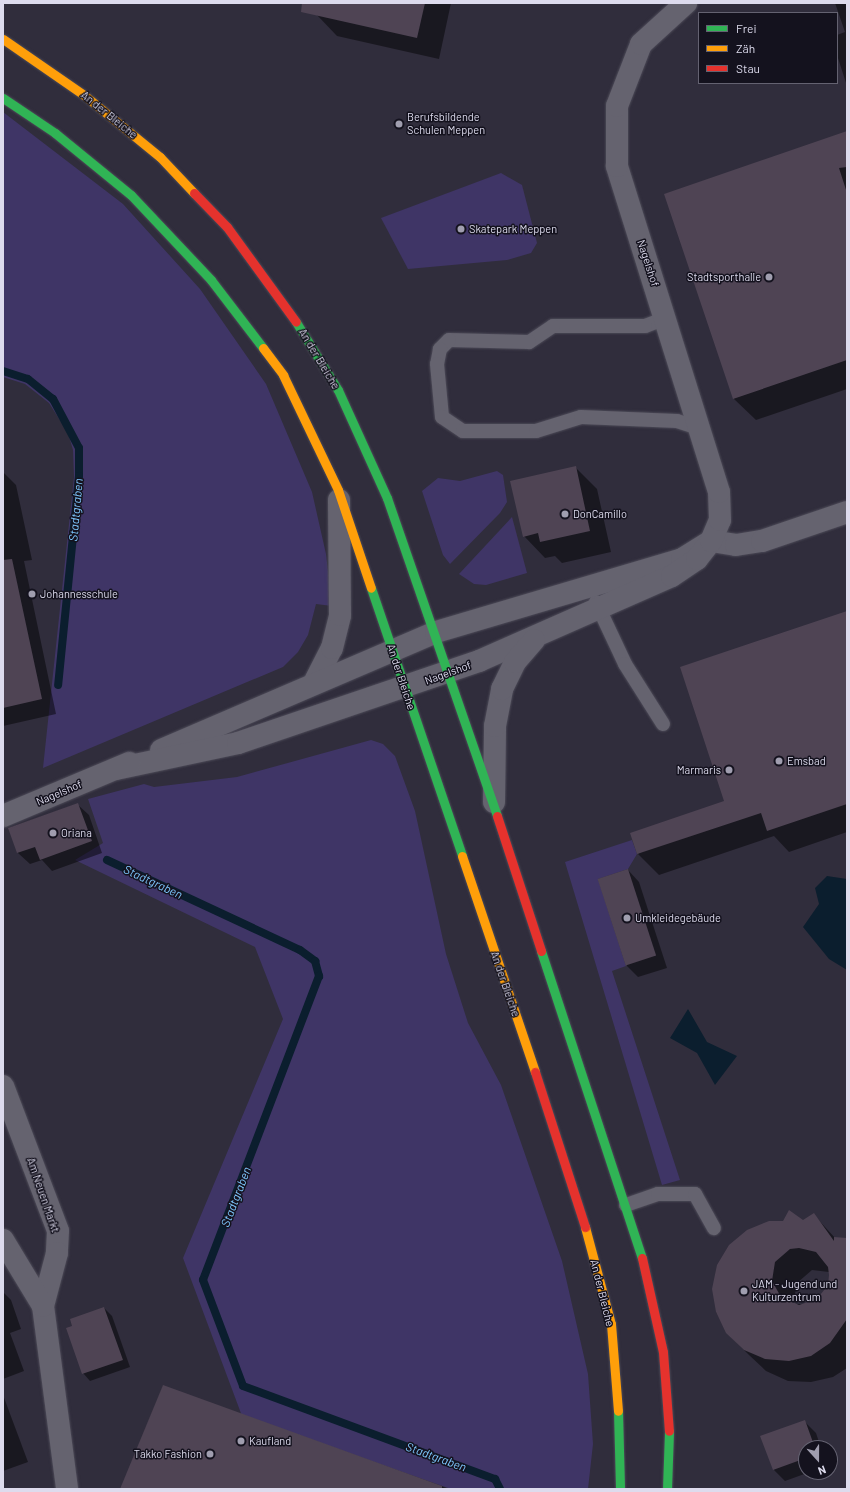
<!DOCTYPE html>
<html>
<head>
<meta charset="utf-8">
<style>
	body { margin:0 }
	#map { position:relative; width:850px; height:1492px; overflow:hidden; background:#302d3c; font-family:Barlow,sans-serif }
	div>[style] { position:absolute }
	.green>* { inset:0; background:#3f3566 }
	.water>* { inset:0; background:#0b1e2e }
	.shadow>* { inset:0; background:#0007 }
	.stream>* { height:8px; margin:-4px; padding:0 4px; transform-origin:4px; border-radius:4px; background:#0b1e2e }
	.building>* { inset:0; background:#4f4454; transform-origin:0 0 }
	.roads { filter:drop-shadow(0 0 1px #4c4a57) drop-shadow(0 0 1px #4c4a57) }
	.lane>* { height:14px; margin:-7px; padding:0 7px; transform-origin:7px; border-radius:7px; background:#65636f }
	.street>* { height:22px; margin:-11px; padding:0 11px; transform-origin:11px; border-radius:11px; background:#65636f }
	.fast>* { height:9px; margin:-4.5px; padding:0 4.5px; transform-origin:4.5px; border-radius:4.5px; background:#30b455 }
	.slow>* { height:9px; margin:-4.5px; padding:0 4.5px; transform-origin:4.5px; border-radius:4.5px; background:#ff9f0a }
	.jam>* { height:9px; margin:-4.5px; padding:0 4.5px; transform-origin:4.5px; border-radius:4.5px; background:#e5322d }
	.dots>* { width:11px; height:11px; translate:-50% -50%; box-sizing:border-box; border:2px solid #14121e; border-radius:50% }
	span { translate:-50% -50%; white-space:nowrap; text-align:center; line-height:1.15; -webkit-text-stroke:3px #14121e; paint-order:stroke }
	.street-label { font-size:11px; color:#dddbed }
	.poi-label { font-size:11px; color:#dddbed }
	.left { translate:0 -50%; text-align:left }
	.right { translate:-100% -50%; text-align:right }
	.water-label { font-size:12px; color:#7ec7fe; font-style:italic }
	.frame { position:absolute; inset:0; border:4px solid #dddbed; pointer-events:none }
	.legend { position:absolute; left:698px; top:12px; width:140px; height:72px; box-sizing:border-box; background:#14121e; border:1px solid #646271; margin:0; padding:5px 7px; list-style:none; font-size:12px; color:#dddbed }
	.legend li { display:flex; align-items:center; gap:8px; height:20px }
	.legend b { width:20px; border:1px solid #646271 }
	.north { position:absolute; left:798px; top:1440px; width:40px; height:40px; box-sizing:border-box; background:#14121e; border:1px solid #646271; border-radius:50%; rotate:159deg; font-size:11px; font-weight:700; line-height:16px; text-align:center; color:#dddbed }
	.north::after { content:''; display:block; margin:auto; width:14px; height:18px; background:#a09eaf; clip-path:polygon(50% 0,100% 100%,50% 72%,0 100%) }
</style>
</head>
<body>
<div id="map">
	<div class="green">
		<i style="clip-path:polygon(3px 112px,123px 204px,200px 289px,266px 384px,312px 492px,326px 554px,332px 606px,316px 604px,308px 635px,298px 652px,283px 667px,43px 768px,74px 477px,73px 450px,68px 433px,49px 403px,25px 384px,3px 377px)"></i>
		<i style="clip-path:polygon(501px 173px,522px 185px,537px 243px,531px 253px,507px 260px,408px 269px,381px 218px)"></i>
		<i style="clip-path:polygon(497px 471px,503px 475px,507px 502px,500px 513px,450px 564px,443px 555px,422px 491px,438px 478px,460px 481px)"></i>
		<i style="clip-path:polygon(512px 517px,527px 573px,486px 585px,474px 584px,459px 574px)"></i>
		<i style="clip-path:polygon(371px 740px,383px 744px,395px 756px,415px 811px,446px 954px,468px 1023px,501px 1085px,562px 1261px,588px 1374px,593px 1444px,588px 1489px,451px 1489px,242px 1416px,183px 1258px,283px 1019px,255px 947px,75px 860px,103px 843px,88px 799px,144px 784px,154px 787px,237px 777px)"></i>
		<i style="clip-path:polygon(632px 840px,637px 854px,628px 869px,598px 879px,626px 966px,612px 971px,680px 1180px,662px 1185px,565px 862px)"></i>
	</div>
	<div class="water">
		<i style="clip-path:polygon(827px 876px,847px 879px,847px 970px,829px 959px,803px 927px,819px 904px,815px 888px)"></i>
		<i style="clip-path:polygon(688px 1009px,707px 1042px,737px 1056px,715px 1085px,697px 1053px,670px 1038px)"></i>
	</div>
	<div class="shadow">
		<i style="clip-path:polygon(318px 3px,451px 3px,439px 59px,337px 36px,316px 14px)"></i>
		<i style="clip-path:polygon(835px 3px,847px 3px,847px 86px,837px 55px,837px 35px,845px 32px)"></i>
		<i style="clip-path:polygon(847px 158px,847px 389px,756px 420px,734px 399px,665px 194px)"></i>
		<i style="clip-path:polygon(575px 467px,597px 489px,611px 552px,562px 563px,555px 556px,545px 558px,524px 536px)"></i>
		<i style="clip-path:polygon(3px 472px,16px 485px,32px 560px,24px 561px,56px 714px,3px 726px)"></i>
		<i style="clip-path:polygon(847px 612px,847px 832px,789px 852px,774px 836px,659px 875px,638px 854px,726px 802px)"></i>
		<i style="clip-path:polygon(77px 804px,89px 815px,102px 853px,52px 871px,42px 860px,30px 864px,18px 853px,9px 828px)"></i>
		<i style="clip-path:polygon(628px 870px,639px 882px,667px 968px,638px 977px,627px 966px)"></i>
		<i style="clip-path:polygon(evenodd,814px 1215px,847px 1251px,847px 1368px,833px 1377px,811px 1382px,788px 1381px,766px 1371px,749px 1355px,727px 1333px,716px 1312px,814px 1215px,812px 1270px,829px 1272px,829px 1285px,818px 1300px,809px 1304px,793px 1304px,797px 1283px,812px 1270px)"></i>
		<i style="clip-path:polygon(3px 1292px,11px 1300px,21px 1329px,10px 1333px,24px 1371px,3px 1379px)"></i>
		<i style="clip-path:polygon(104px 1308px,112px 1316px,130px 1367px,90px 1381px,83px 1373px)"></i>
		<i style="clip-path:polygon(163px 1386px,449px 1489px,121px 1489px)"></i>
		<i style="clip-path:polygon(3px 1395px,28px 1462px,3px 1471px)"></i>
		<i style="clip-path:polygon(804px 1421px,816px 1433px,821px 1448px,806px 1448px,806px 1472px,810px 1472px,785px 1481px,774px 1470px,762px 1437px)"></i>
	</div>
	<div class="stream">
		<i style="left:3px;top:371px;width:26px;rotate:18deg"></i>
		<i style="left:28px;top:379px;width:32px;rotate:39deg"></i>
		<i style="left:53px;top:399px;width:55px;rotate:62deg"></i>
		<i style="left:79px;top:448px;width:28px;rotate:90deg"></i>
		<i style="left:79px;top:476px;width:210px;rotate:95.7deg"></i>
		<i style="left:107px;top:860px;width:213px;rotate:25deg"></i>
		<i style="left:300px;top:950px;width:19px;rotate:36deg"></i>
		<i style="left:315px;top:961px;width:16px;rotate:75deg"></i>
		<i style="left:319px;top:976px;width:325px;rotate:110.9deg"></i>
		<i style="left:203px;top:1280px;width:113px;rotate:69.3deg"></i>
		<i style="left:243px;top:1386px;width:269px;rotate:20.3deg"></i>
		<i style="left:495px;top:1479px;width:11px;rotate:63deg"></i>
	</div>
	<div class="building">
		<i style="clip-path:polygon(302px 3px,425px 3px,417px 38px,301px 12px)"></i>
		<i style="clip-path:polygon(847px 131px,847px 167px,839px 168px,847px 193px,847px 360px,733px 399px,664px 194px)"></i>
		<i style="clip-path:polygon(576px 466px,590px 531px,540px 542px,538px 533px,523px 537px,510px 481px)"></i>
		<i style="clip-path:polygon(12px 559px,42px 699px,3px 708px,3px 560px)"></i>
		<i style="clip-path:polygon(847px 611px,847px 804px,767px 831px,761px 813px,637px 854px,630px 833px,724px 801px,680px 667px)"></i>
		<i style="clip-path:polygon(78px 803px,92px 841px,40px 860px,35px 847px,17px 853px,8px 828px)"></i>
		<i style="left:628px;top:869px;width:91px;height:32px;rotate:72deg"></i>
		<i style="clip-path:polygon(evenodd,789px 1210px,803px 1220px,814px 1213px,834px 1241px,834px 1237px,847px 1238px,847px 1319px,830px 1343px,811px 1356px,789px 1361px,765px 1359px,744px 1350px,726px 1333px,716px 1312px,712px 1289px,717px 1265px,729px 1245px,747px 1230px,769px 1221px,783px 1221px,789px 1210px,799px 1248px,816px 1252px,828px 1267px,829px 1275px,828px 1285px,817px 1299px,799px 1305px,781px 1297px,772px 1281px,775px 1262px,790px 1249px,799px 1248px)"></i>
		<i style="clip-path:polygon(104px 1307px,123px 1360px,82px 1374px,66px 1328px,72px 1326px,70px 1319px)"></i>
		<i style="clip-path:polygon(163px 1385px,442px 1486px,442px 1489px,120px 1489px)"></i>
		<i style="clip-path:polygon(805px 1420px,815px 1448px,806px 1448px,806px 1458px,773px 1470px,760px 1436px)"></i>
	</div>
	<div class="roads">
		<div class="lane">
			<i style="left:666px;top:318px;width:22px;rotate:159deg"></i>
			<i style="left:645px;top:326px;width:92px;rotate:180deg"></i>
			<i style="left:553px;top:326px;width:29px;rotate:146deg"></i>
			<i style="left:529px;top:342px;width:80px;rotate:-178.6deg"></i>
			<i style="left:449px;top:340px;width:13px;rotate:135deg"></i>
			<i style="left:440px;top:349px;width:15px;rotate:101deg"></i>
			<i style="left:437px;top:364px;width:53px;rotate:84.6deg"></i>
			<i style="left:442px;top:417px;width:25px;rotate:34deg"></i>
			<i style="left:463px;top:431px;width:73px"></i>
			<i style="left:536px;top:431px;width:47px;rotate:-17.3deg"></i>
			<i style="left:581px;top:417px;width:96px;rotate:2.4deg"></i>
			<i style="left:677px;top:421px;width:23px;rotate:18deg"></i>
			<i style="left:596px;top:602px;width:68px;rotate:64.9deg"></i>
			<i style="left:625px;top:664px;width:71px;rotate:57.7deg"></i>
			<i style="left:626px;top:1205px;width:34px;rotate:-19deg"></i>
			<i style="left:658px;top:1194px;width:37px"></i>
			<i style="left:695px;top:1194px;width:39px;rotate:61deg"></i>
		</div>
		<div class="street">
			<i style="left:314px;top:683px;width:39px;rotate:-63deg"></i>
			<i style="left:332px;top:648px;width:34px;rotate:-76deg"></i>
			<i style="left:340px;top:615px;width:115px;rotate:-90.5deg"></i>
			<i style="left:161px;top:750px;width:299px;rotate:-23.2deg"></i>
			<i style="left:436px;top:632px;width:257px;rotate:-16.5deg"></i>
			<i style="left:682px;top:559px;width:34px;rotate:-32deg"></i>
			<i style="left:711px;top:541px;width:25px;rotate:9deg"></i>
			<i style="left:736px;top:545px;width:26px;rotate:-9deg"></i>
			<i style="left:762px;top:541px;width:90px;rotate:-18.8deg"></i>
			<i style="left:116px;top:769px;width:125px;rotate:-12deg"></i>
			<i style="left:238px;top:743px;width:255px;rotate:-18.8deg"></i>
			<i style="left:479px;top:661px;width:211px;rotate:-23.8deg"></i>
			<i style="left:672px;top:576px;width:30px;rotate:-34deg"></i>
			<i style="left:697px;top:559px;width:23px;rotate:-52deg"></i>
			<i style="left:711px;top:541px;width:23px;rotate:-67deg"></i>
			<i style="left:720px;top:520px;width:28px;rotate:-92deg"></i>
			<i style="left:719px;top:492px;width:342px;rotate:-107.4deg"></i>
			<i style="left:617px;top:166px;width:60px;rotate:-90deg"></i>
			<i style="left:617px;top:106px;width:66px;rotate:-68.8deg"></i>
			<i style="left:641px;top:44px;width:61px;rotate:-42.3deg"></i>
			<i style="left:494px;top:802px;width:76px;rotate:-89.2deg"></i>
			<i style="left:495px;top:726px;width:38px;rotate:-79deg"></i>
			<i style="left:502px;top:689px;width:30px;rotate:-64deg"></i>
			<i style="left:515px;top:662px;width:29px;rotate:-49deg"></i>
			<i style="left:3px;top:816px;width:137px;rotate:-22.8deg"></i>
			<i style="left:3px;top:1086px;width:155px;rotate:69.2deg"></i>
			<i style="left:58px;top:1231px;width:22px;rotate:93deg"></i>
			<i style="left:57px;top:1253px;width:55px;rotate:104.8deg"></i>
			<i style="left:43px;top:1306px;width:185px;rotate:82.5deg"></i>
			<i style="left:3px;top:1240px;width:77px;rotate:58.8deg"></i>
		</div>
		<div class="fast">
			<i style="left:3px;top:98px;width:63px;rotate:33.9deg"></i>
			<i style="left:55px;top:133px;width:98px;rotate:39.2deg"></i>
			<i style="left:131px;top:195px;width:117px;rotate:46.7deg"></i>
			<i style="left:211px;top:280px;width:86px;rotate:52.6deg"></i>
			<i style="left:296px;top:322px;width:80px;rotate:58.3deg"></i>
			<i style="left:338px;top:390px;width:119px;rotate:65.6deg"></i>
			<i style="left:387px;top:498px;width:336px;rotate:70.9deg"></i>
			<i style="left:371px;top:588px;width:283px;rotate:71.2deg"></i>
			<i style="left:541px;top:951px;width:323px;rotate:71.8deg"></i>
			<i style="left:618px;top:1411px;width:78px;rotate:88.5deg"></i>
			<i style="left:667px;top:1489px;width:58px;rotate:-88deg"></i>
		</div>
		<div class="slow">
			<i style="left:3px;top:39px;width:98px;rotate:34.7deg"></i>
			<i style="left:84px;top:95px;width:98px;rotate:39.2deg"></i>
			<i style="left:160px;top:157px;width:50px;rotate:46.6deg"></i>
			<i style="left:263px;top:348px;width:34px;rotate:53deg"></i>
			<i style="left:283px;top:375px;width:127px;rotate:64.4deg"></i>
			<i style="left:338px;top:490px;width:103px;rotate:71.4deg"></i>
			<i style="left:462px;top:856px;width:228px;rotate:71.3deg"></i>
			<i style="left:585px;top:1227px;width:100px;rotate:75deg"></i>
			<i style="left:611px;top:1324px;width:87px;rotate:85.4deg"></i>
		</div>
		<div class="jam">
			<i style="left:194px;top:193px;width:47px;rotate:45.9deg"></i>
			<i style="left:227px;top:227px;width:117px;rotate:54deg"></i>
			<i style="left:497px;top:816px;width:142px;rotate:71.9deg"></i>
			<i style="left:535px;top:1072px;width:163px;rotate:72.1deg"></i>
			<i style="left:642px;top:1258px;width:96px;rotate:77.4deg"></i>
			<i style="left:663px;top:1352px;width:79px;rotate:85.7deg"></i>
		</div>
	</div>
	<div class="dots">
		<i style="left:399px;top:124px;background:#a09eaf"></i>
		<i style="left:461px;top:229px;background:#a09eaf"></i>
		<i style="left:769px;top:277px;background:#a09eaf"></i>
		<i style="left:565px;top:514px;background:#a09eaf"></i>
		<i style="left:32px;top:594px;background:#a09eaf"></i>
		<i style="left:779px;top:761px;background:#a09eaf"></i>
		<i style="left:729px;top:770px;background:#a09eaf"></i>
		<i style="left:53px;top:833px;background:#a09eaf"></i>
		<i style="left:627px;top:918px;background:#a09eaf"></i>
		<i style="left:744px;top:1291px;background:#a09eaf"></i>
		<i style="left:241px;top:1441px;background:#a09eaf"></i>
		<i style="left:210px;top:1454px;background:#a09eaf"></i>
	</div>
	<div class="street-label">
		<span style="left:109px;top:115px;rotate:39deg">An der Bleiche</span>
		<span style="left:648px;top:263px;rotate:72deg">Nagelshof</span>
		<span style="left:319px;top:359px;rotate:59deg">An der Bleiche</span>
		<span style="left:448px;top:673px;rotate:-20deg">Nagelshof</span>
		<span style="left:401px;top:677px;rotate:72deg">An der Bleiche</span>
		<span style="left:59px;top:793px;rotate:-23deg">Nagelshof</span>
		<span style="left:505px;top:984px;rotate:71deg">An der Bleiche</span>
		<span style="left:43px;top:1195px;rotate:71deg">Am Neuen Markt</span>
		<span style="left:602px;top:1293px;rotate:76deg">An der Bleiche</span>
	</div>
	<div class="poi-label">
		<span class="left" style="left:407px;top:124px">Berufsbildende<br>Schulen Meppen</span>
		<span class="left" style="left:469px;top:229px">Skatepark Meppen</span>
		<span class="right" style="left:761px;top:277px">Stadtsporthalle</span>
		<span class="left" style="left:573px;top:514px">DonCamillo</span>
		<span class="left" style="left:40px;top:594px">Johannesschule</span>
		<span class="left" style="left:787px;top:761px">Emsbad</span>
		<span class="right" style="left:721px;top:770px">Marmaris</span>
		<span class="left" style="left:61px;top:833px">Oriana</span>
		<span class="left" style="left:635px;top:918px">Umkleidegebäude</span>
		<span class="left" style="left:752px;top:1291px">JAM - Jugend und<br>Kulturzentrum</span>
		<span class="left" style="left:249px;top:1441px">Kaufland</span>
		<span class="right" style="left:202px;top:1454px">Takko Fashion</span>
	</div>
	<div class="water-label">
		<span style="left:76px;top:510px;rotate:-85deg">Stadtgraben</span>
		<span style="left:153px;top:882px;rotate:25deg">Stadtgraben</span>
		<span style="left:236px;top:1197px;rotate:-69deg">Stadtgraben</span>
		<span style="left:436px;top:1457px;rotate:20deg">Stadtgraben</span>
	</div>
	<div class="frame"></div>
	<ul class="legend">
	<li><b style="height:5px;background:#30b455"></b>Frei</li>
	<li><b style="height:5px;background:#ff9f0a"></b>Zäh</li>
	<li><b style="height:5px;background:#e5322d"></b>Stau</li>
	</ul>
	<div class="north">N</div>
</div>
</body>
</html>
